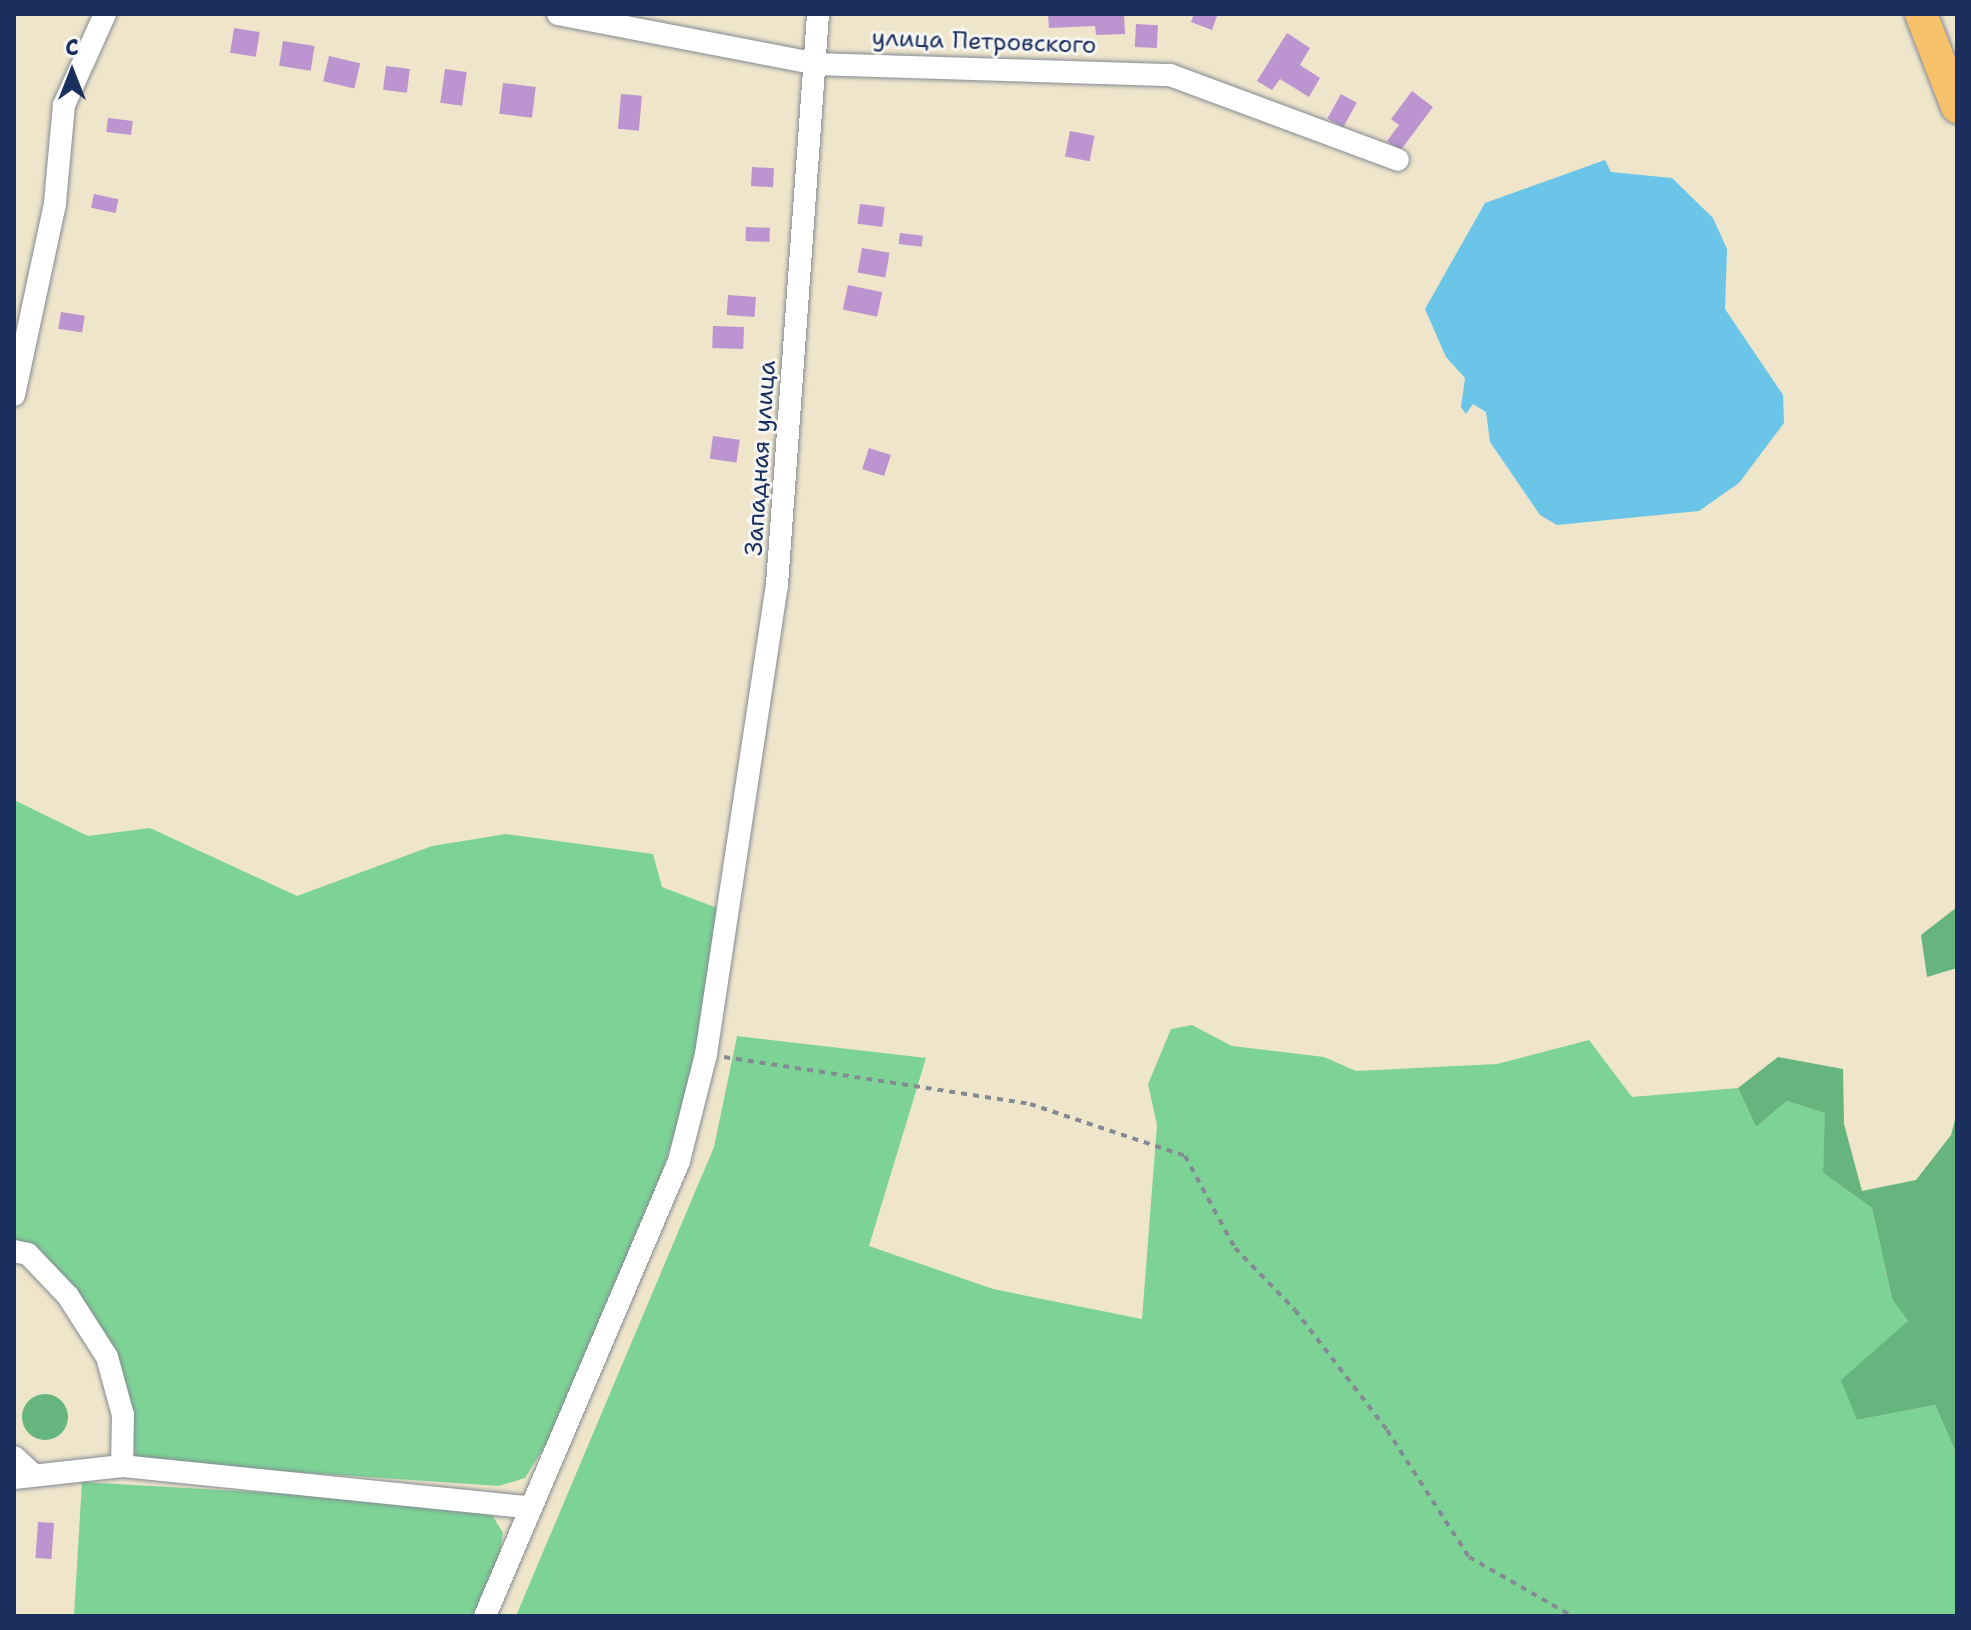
<!DOCTYPE html>
<html>
<head>
<meta charset="utf-8">
<style>
	body { margin:0 }
	#map { position:relative; width:1971px; height:1630px; overflow:hidden; background:#eee5cb; font-family:"Shantell Sans",sans-serif }
	div>[style] { position:absolute }
	.green>* { inset:0; background:#7dd396 }
	.forest>* { inset:0; background:#66b57f }
	.round { border-radius:50% }
	.water>* { inset:0; background:#6ac5e8 }
	.building>* { inset:0; background:#bc94cf; transform-origin:0 0 }
	.path>* { height:4px; margin-top:-2px; transform-origin:0; background:repeating-linear-gradient(90deg,#848a94 0 6px,transparent 0 12px) }
	.roads { filter:drop-shadow(0 0 2px #848a94) drop-shadow(0 0 2px #848a94) }
	.minor>* { height:22px; margin:-11px; padding:0 11px; transform-origin:11px; border-radius:11px; background:#fff }
	.highway>* { height:32px; margin:-16px; padding:0 16px; transform-origin:16px; border-radius:16px; background:#f7c06b }
	span { translate:-50% -50%; white-space:nowrap; text-align:center; line-height:1.15; -webkit-text-stroke:6px #f6f6f2; paint-order:stroke }
	.street-label { font-size:24px; color:#1b2f5e }
	.frame { position:absolute; inset:0; border:16px solid #1b2f5e; pointer-events:none }
	.north { position:absolute; left:32px; top:32px; width:80px; height:80px; -webkit-text-stroke:6px #f6f6f2; paint-order:stroke; rotate:0deg; font-size:22px; font-weight:700; line-height:32px; text-align:center; color:#1b2f5e }
	.north::after { content:''; display:block; margin:auto; width:28px; height:36px; background:#1b2f5e; clip-path:polygon(50% 0,100% 100%,50% 72%,0 100%) }
</style>
</head>
<body>
<div id="map">
	<div class="green">
		<i style="clip-path:polygon(14px 800px,88px 836px,150px 828px,297px 896px,432px 846px,506px 834px,653px 854px,662px 887px,717px 908px,697px 1060px,663px 1170px,551px 1436px,525px 1478px,499px 1486px,136px 1461px,127px 1399px,107px 1347px,14px 1243px)"></i>
		<i style="clip-path:polygon(1192px 1025px,1232px 1046px,1324px 1057px,1356px 1071px,1497px 1064px,1589px 1040px,1632px 1097px,1738px 1088px,1756px 1127px,1787px 1101px,1826px 1113px,1823px 1173px,1872px 1208px,1892px 1299px,1908px 1321px,1857px 1420px,1935px 1405px,1957px 1455px,1957px 1616px,516px 1616px,714px 1147px,737px 1036px,926px 1058px,869px 1246px,993px 1289px,1142px 1319px,1157px 1125px,1148px 1084px,1171px 1029px)"></i>
		<i style="clip-path:polygon(82px 1482px,428px 1502px,492px 1515px,503px 1533px,495px 1581px,480px 1616px,74px 1616px)"></i>
	</div>
	<div class="forest">
		<i style="clip-path:polygon(1957px 907px,1957px 968px,1927px 977px,1921px 935px)"></i>
		<i style="clip-path:polygon(1778px 1057px,1843px 1069px,1844px 1124px,1862px 1191px,1916px 1180px,1951px 1135px,1957px 1112px,1957px 1455px,1935px 1405px,1857px 1420px,1841px 1380px,1908px 1321px,1892px 1299px,1872px 1208px,1823px 1173px,1825px 1113px,1787px 1101px,1756px 1127px,1738px 1088px)"></i>
		<i class="round" style="left:22px;top:1394px;width:46px;height:46px"></i>
	</div>
	<div class="water">
		<i style="clip-path:polygon(1605px 160px,1611px 172px,1672px 178px,1713px 218px,1727px 249px,1725px 309px,1783px 395px,1784px 423px,1739px 483px,1699px 511px,1557px 525px,1540px 515px,1490px 442px,1486px 412px,1473px 404px,1466px 414px,1461px 407px,1465px 378px,1446px 357px,1425px 309px,1485px 203px)"></i>
	</div>
	<div class="building">
		<i style="clip-path:polygon(1048px 14px,1124px 14px,1125px 34px,1096px 35px,1095px 26px,1049px 28px)"></i>
		<i style="clip-path:polygon(1194px 14px,1217px 16px,1212px 30px,1191px 22px)"></i>
		<i style="left:1136px;top:24px;width:22px;height:23px;rotate:3deg"></i>
		<i style="left:234px;top:28px;width:26px;height:25px;rotate:9deg"></i>
		<i style="clip-path:polygon(1287px 33px,1310px 48px,1300px 65px,1320px 78px,1309px 97px,1280px 79px,1272px 90px,1257px 81px)"></i>
		<i style="left:283px;top:41px;width:32px;height:25px;rotate:9deg"></i>
		<i style="left:329px;top:56px;width:32px;height:26px;rotate:13deg"></i>
		<i style="left:386px;top:66px;width:24px;height:24px;rotate:7deg"></i>
		<i style="left:445px;top:69px;width:22px;height:34px;rotate:8deg"></i>
		<i style="left:503px;top:83px;width:33px;height:31px;rotate:7deg"></i>
		<i style="clip-path:polygon(1412px 91px,1433px 107px,1400px 151px,1387px 141px,1399px 125px,1391px 119px)"></i>
		<i style="left:621px;top:94px;width:21px;height:35px;rotate:5deg"></i>
		<i style="left:1341px;top:94px;width:18px;height:28px;rotate:29deg"></i>
		<i style="left:108px;top:118px;width:25px;height:14px;rotate:7deg"></i>
		<i style="left:1070px;top:131px;width:25px;height:26px;rotate:11deg"></i>
		<i style="left:752px;top:167px;width:22px;height:19px;rotate:3deg"></i>
		<i style="left:94px;top:194px;width:25px;height:14px;rotate:12deg"></i>
		<i style="left:860px;top:204px;width:25px;height:20px;rotate:7deg"></i>
		<i style="left:746px;top:227px;width:24px;height:14px;rotate:2deg"></i>
		<i style="left:900px;top:233px;width:23px;height:11px;rotate:7deg"></i>
		<i style="left:862px;top:248px;width:28px;height:25px;rotate:10deg"></i>
		<i style="left:848px;top:285px;width:35px;height:25px;rotate:12deg"></i>
		<i style="left:728px;top:295px;width:28px;height:20px;rotate:4deg"></i>
		<i style="left:61px;top:312px;width:24px;height:17px;rotate:9deg"></i>
		<i style="left:713px;top:326px;width:31px;height:22px;rotate:2deg"></i>
		<i style="left:713px;top:436px;width:27px;height:23px;rotate:8deg"></i>
		<i style="left:869px;top:448px;width:23px;height:22px;rotate:18deg"></i>
		<i style="left:38px;top:1522px;width:16px;height:36px;rotate:4deg"></i>
	</div>
	<div class="path">
		<i style="left:724px;top:1057px;width:310px;rotate:8.7deg"></i>
		<i style="left:1030px;top:1104px;width:163px;rotate:18.5deg"></i>
		<i style="left:1185px;top:1156px;width:105px;rotate:61.5deg"></i>
		<i style="left:1235px;top:1248px;width:86px;rotate:45.9deg"></i>
		<i style="left:1295px;top:1310px;width:151px;rotate:52.5deg"></i>
		<i style="left:1387px;top:1430px;width:151px;rotate:57.2deg"></i>
		<i style="left:1469px;top:1557px;width:119px;rotate:29.8deg"></i>
	</div>
	<div class="roads">
		<div class="minor">
			<i style="left:558px;top:14px;width:264px;rotate:10.9deg"></i>
			<i style="left:817px;top:64px;width:353px;rotate:1.8deg"></i>
			<i style="left:1170px;top:75px;width:243px;rotate:20.4deg"></i>
			<i style="left:14px;top:395px;width:196px;rotate:-77.9deg"></i>
			<i style="left:55px;top:203px;width:98px;rotate:-84.8deg"></i>
			<i style="left:64px;top:105px;width:100px;rotate:-65.7deg"></i>
			<i style="left:14px;top:1251px;width:14px;rotate:12deg"></i>
			<i style="left:28px;top:1254px;width:58px;rotate:46.4deg"></i>
			<i style="left:68px;top:1296px;width:72px;rotate:57.4deg"></i>
			<i style="left:107px;top:1357px;width:60px;rotate:74.6deg"></i>
			<i style="left:123px;top:1415px;width:51px;rotate:91.1deg"></i>
			<i style="left:14px;top:1457px;width:24px;rotate:42deg"></i>
			<i style="left:14px;top:1478px;width:109px;rotate:-6.3deg"></i>
			<i style="left:122px;top:1466px;width:409px;rotate:5.8deg"></i>
			<i style="left:485px;top:1616px;width:495px;rotate:-66.9deg"></i>
			<i style="left:679px;top:1161px;width:110px;rotate:-75.8deg"></i>
			<i style="left:706px;top:1054px;width:474px;rotate:-81.4deg"></i>
			<i style="left:777px;top:585px;width:572px;rotate:-85.89deg"></i>
		</div>
		<div class="highway">
			<i style="left:1921px;top:14px;width:100px;rotate:68.8deg"></i>
		</div>
	</div>
	<div class="street-label">
		<span style="left:984px;top:42px;rotate:2deg">улица Петровского</span>
		<span style="left:761px;top:458px;rotate:-86deg">Западная улица</span>
	</div>
	<div class="frame"></div>
	<div class="north">С</div>
</div>
</body>
</html>
